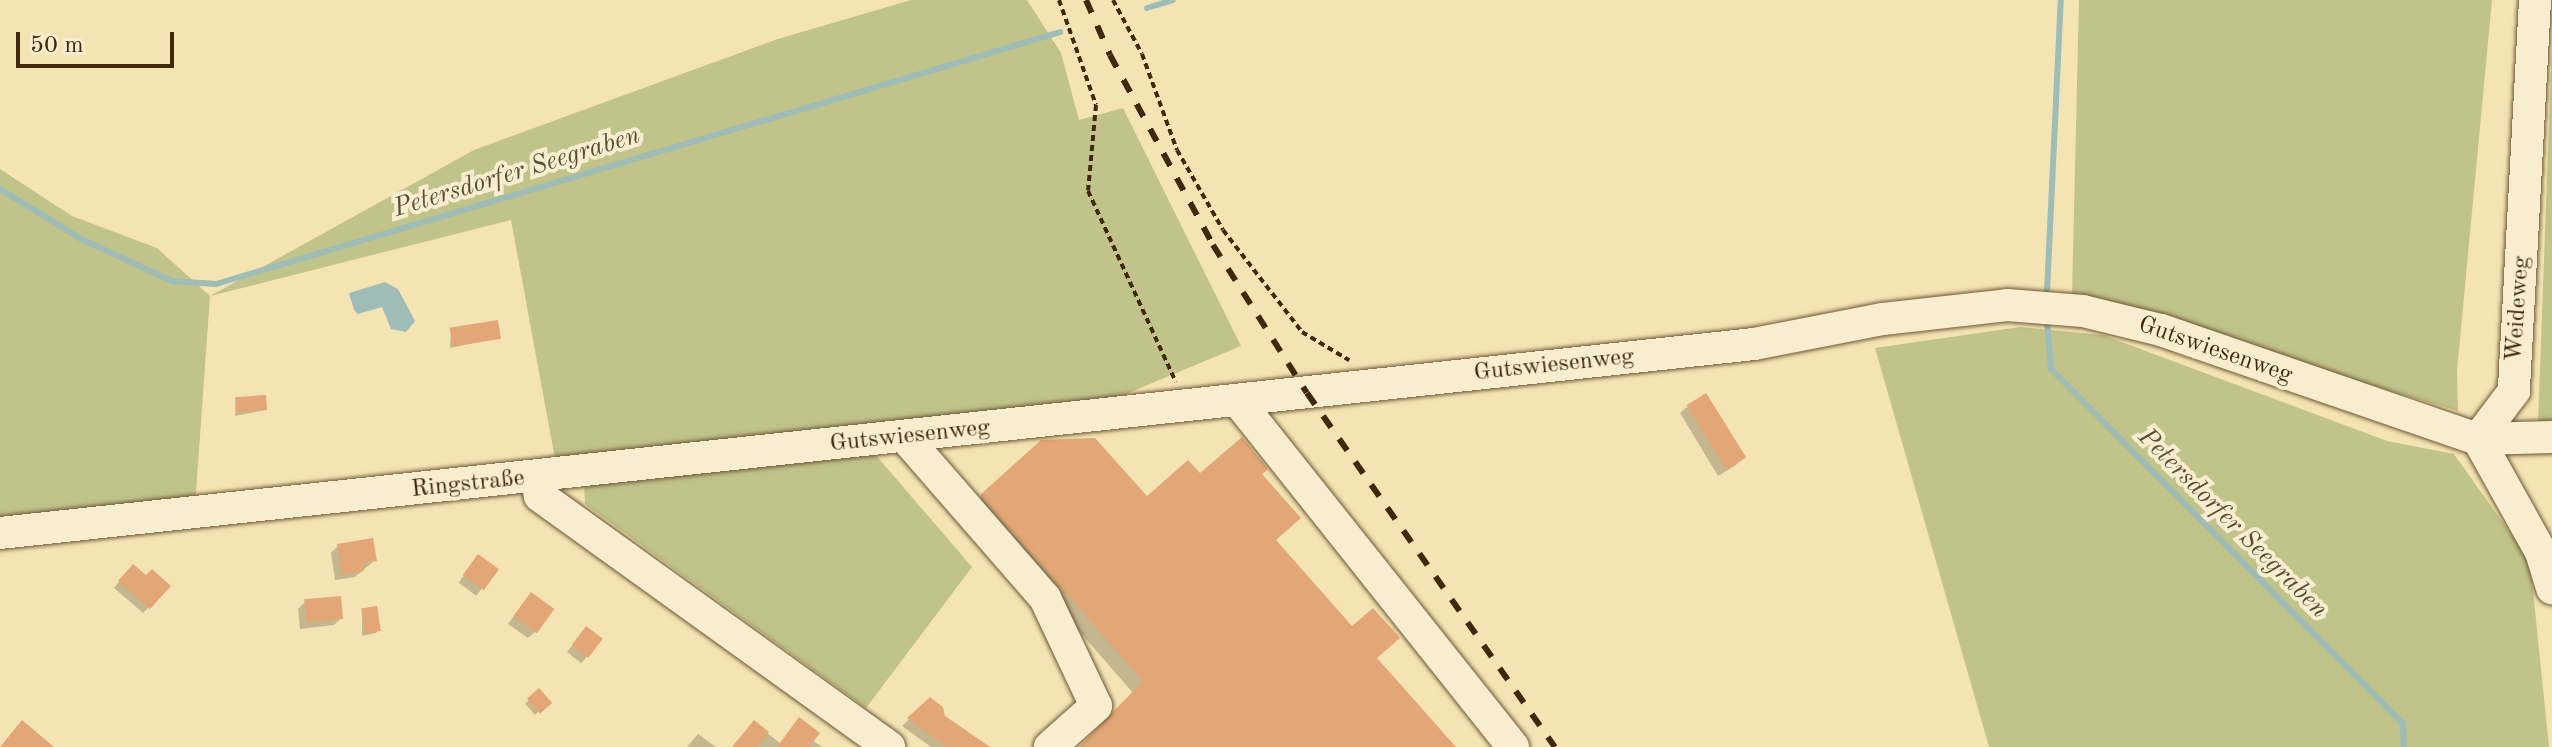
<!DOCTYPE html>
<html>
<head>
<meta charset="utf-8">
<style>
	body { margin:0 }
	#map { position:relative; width:2552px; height:747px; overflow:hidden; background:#f5e4b3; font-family:"Old Standard TT",serif }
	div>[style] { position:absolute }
	.green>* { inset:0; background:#c0c38a }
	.water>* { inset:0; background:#a0bcb7 }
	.shadow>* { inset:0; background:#0003; transform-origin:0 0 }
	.stream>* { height:6px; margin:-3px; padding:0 3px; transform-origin:3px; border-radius:3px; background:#a0bcb7 }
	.building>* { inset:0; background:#e3a677; transform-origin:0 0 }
	.path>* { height:4px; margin-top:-2px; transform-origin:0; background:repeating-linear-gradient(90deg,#3f280b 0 6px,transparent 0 10px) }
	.roads { filter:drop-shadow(0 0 2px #6c5735) drop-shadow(0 0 2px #6c5735) }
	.minor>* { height:32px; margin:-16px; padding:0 16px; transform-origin:16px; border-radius:16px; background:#f8edce }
	.rail>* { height:6px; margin-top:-3px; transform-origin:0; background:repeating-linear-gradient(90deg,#3f280b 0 14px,transparent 0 28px) }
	span { translate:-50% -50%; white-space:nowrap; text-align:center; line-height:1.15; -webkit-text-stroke:8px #f8edce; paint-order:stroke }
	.street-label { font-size:24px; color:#3f280b }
	.water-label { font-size:26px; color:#574d36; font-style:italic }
	.scale { position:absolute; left:16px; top:32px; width:158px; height:36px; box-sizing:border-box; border:4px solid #3f280b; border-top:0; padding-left:10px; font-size:24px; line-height:28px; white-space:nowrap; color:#3f280b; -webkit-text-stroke:6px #f8edce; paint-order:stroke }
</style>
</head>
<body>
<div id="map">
	<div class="green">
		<i style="clip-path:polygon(911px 0,1027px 0,1061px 53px,1079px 120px,1123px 108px,1241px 346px,1114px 399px,556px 464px,511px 220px,210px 296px,195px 506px,0 525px,0 169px,72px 216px,157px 248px,210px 296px,474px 150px,778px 39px)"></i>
		<i style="clip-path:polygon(2079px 0,2492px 0,2457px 371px,2458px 411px,2072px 296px)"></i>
		<i style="clip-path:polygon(2552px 45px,2552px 421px,2538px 422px)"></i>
		<i style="clip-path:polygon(2020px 327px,2103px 335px,2387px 441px,2454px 454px,2530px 561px,2549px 747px,1989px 747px,1875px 348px)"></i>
		<i style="clip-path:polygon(874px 453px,972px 567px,866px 708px,585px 504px,584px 482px)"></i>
	</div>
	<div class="water">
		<i style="clip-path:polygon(385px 282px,398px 289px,415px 321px,406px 332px,391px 329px,382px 307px,358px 314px,354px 310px,349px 293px)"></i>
	</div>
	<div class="shadow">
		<i style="clip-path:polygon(451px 330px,499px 338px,450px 348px)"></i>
		<i style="clip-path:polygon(236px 400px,265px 410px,235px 416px)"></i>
		<i style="clip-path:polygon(1687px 407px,1743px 458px,1736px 465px,1718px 476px,1680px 413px)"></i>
		<i style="clip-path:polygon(1260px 475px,1274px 541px,1453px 747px,1080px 747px,1133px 693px,971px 507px,982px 496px,1147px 499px,1200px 476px)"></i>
		<i style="clip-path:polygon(338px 546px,375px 560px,355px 577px,335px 580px,331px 553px)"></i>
		<i style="left:478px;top:556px;width:22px;height:33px;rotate:36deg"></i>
		<i style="clip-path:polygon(127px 572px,168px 586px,143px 613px,114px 588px)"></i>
		<i style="clip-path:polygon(305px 602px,341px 618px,334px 625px,300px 629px,298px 609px)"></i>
		<i style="clip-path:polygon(524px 602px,535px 632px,528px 638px,508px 624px)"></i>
		<i style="clip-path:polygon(362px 610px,379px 630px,376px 633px,362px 636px)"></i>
		<i style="clip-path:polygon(580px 636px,588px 656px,581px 663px,567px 652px)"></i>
		<i style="left:539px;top:691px;width:15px;height:19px;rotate:48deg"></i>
		<i style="clip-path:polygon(930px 699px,943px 717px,979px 747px,931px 747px,902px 726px)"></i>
		<i style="clip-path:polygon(754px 723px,780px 743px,812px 740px,822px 747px,734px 747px)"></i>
		<i style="clip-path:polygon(698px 734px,716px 747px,687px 747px)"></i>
	</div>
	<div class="stream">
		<i style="left:1147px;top:8px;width:27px;rotate:-17deg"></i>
		<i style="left:0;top:189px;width:97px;rotate:31.6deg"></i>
		<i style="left:83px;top:240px;width:98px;rotate:24.7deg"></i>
		<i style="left:172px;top:281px;width:44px;rotate:3.9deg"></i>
		<i style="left:216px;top:284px;width:881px;rotate:-16.62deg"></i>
		<i style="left:2047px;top:292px;width:292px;rotate:-87.3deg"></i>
		<i style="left:2047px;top:321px;width:48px;rotate:85.2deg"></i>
		<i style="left:2051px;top:369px;width:500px;rotate:45.2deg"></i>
		<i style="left:2403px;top:724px;width:23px;rotate:88deg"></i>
	</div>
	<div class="building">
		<i style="left:498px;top:320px;width:19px;height:49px;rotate:81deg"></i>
		<i style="left:1706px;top:393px;width:76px;height:23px;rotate:58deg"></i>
		<i style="left:266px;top:395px;width:15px;height:31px;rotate:86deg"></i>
		<i style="clip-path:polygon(1242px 437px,1268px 469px,1262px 474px,1301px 518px,1276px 540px,1352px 626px,1373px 608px,1400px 638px,1377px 658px,1456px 747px,1079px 747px,1143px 681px,980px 495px,1041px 440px,1095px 438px,1147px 496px,1188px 460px,1200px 473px)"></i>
		<i style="clip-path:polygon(373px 538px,377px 561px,363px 563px,364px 571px,342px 575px,337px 544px)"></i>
		<i style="left:478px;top:554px;width:26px;height:26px;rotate:36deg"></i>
		<i style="clip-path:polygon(133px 564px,146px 575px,152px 569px,171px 586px,150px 609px,118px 581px)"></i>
		<i style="left:531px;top:592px;width:29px;height:30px;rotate:36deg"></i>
		<i style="left:341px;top:596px;width:23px;height:37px;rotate:85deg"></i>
		<i style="left:377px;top:606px;width:25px;height:16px;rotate:81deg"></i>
		<i style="left:586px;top:626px;width:21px;height:24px;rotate:37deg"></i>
		<i style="left:539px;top:688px;width:20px;height:16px;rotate:49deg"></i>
		<i style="clip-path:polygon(930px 697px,943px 707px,945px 716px,990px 747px,946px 747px,907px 718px)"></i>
		<i style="clip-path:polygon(799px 717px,820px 733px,809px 747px,777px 747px)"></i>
		<i style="clip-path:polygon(22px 720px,54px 747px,0 747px)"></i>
		<i style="clip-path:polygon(754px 720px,769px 732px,757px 747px,732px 747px)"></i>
	</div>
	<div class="path">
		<i style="left:1059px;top:0;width:111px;rotate:70.6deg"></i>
		<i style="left:1096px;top:105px;width:86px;rotate:95.3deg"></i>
		<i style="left:1088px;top:191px;width:210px;rotate:65.3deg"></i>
		<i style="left:1113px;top:0;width:61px;rotate:61.8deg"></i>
		<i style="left:1142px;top:54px;width:102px;rotate:70deg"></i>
		<i style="left:1177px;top:150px;width:92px;rotate:60.1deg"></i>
		<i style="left:1223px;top:230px;width:129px;rotate:52.2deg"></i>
		<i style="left:1302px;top:332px;width:55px;rotate:30.8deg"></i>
	</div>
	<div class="roads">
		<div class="minor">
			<i style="left:2535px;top:0;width:392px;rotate:93.1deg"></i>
			<i style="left:2514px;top:391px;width:60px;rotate:126.9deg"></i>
			<i style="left:2478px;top:439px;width:129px;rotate:60.9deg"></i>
			<i style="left:2541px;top:552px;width:38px;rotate:73deg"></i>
			<i style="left:1238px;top:401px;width:442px;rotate:51.5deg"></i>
			<i style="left:905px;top:437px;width:213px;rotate:49deg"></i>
			<i style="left:1045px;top:598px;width:119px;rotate:64.7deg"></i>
			<i style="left:1096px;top:706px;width:62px;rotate:138.3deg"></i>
			<i style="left:537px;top:478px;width:18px;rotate:81deg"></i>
			<i style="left:540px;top:496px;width:430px;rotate:35.7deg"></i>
			<i style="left:0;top:533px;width:1764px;rotate:-6.15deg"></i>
			<i style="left:1754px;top:344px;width:131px;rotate:-11deg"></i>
			<i style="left:1883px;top:319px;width:125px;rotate:-6.4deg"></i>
			<i style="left:2007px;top:305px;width:76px;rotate:4.5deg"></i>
			<i style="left:2083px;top:311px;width:80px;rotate:13.7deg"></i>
			<i style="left:2161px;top:330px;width:335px;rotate:19deg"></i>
			<i style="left:2478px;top:439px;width:74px;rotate:-1.5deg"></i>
		</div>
	</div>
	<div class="rail">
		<i style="left:1086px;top:0;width:60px;rotate:66.4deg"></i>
		<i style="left:1110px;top:55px;width:216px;rotate:61.5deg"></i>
		<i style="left:1213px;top:245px;width:175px;rotate:57.6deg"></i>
		<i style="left:1307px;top:393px;width:432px;rotate:55deg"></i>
	</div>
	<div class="street-label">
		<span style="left:2519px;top:309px;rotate:-86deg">Weideweg</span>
		<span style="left:2215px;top:351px;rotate:19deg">Gutswiesenweg</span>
		<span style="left:1554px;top:366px;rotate:-6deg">Gutswiesenweg</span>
		<span style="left:910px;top:437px;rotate:-6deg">Gutswiesenweg</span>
		<span style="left:468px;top:485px;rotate:-6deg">Ringstraße</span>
	</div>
	<div class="water-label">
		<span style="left:517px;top:173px;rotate:-17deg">Petersdorfer Seegraben</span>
		<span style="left:2232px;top:524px;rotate:45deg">Petersdorfer Seegraben</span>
	</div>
	<div class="scale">50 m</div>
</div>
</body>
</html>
